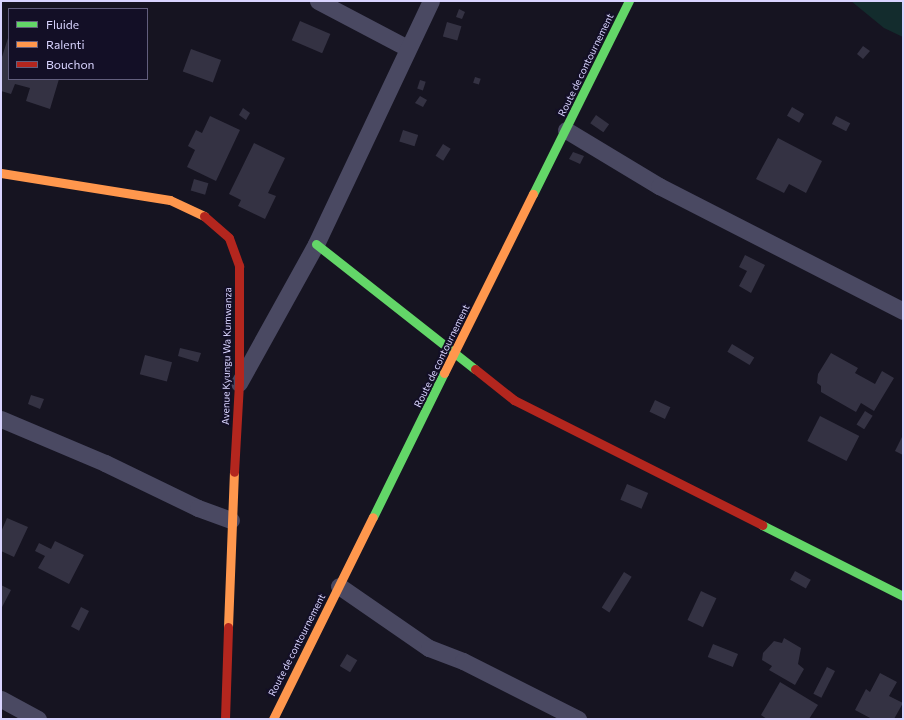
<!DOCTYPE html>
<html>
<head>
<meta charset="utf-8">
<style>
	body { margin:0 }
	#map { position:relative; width:904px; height:720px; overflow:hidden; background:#161421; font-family:Commissioner,sans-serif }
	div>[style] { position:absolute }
	.green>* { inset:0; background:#132c2d }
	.building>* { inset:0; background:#343243; transform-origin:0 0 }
	.street>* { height:17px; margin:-8.5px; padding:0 8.5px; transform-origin:8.5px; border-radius:8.5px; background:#4a4962 }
	.fast>* { height:9px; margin:-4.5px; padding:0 4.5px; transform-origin:4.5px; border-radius:4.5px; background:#63d668 }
	.slow>* { height:9px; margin:-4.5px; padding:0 4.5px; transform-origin:4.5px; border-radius:4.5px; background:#ff974d }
	.jam>* { height:9px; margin:-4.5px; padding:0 4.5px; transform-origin:4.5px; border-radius:4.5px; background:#b3261e }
	span { translate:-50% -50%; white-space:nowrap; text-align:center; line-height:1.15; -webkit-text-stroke:4px #130f26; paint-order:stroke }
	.street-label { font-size:10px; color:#d9d4ff }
	.frame { position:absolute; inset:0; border:2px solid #d9d4ff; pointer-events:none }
	.legend { position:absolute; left:8px; top:8px; width:140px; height:72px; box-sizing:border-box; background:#130f26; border:1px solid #625e7d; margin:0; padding:5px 7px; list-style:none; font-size:12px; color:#d9d4ff }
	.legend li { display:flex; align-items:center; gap:8px; height:20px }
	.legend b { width:20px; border:1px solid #625e7d }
</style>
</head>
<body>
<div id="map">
	<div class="green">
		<i style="clip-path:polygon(851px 1px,903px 1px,903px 37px,884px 28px)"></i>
	</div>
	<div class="building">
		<i style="clip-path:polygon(459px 9px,465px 12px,462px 19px,456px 17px)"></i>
		<i style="left:300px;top:21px;width:33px;height:21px;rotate:23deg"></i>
		<i style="left:447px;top:22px;width:15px;height:15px;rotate:16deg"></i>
		<i style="clip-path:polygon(8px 38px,9px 79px,59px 79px,50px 109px,26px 101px,30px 88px,15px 84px,11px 94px,1px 91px,1px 60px)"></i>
		<i style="clip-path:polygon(863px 46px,870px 51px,863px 59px,857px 54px)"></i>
		<i style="left:191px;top:49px;width:32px;height:24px;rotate:20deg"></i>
		<i style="left:475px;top:77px;width:6px;height:6px;rotate:18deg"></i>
		<i style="left:420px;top:80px;width:6px;height:9px;rotate:18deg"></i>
		<i style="clip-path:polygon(420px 96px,427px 100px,423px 107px,415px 103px)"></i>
		<i style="left:792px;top:107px;width:14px;height:10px;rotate:30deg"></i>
		<i style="clip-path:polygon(243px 108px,250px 113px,246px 120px,239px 115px)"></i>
		<i style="left:596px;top:115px;width:16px;height:10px;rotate:35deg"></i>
		<i style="clip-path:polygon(210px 116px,240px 130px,216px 181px,187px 167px,195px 150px,188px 146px,196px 130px,202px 133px)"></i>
		<i style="left:836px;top:116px;width:16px;height:9px;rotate:27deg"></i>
		<i style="left:403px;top:130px;width:16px;height:12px;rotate:18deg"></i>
		<i style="clip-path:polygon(778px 138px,822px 161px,806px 193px,789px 184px,784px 193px,756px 179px)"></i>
		<i style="clip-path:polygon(254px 143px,285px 158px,268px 193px,276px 196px,265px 219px,238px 206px,241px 200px,229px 194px)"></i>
		<i style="left:443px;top:144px;width:9px;height:14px;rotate:32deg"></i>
		<i style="clip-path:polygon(573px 152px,584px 156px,580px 164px,569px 159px)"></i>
		<i style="left:194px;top:179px;width:15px;height:12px;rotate:16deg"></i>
		<i style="clip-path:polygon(745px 255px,765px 265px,751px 293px,739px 286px,747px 271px,739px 267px)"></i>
		<i style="left:732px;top:344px;width:26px;height:9px;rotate:31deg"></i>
		<i style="clip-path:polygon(180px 348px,201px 353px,198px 362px,178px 356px)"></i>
		<i style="clip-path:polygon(831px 353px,858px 368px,855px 373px,875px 384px,882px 371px,894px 378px,874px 411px,861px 403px,856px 412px,821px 392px,821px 386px,817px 383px,818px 374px)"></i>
		<i style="left:145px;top:355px;width:28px;height:20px;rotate:15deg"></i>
		<i style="clip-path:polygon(31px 395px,44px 399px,40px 409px,28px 404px)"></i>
		<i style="left:655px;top:400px;width:17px;height:13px;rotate:25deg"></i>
		<i style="left:865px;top:411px;width:9px;height:16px;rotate:32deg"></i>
		<i style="left:820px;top:416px;width:44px;height:28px;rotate:27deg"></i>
		<i style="clip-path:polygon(903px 435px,903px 455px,895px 451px)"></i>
		<i style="left:627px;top:484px;width:23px;height:17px;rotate:23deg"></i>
		<i style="clip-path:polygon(7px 518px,28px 527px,14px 557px,1px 551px,1px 532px)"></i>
		<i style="clip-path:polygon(55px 541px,84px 555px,69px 584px,38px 568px,45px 556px,35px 551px,39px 543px,51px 549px)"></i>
		<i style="left:795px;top:571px;width:18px;height:10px;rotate:29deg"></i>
		<i style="left:624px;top:572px;width:9px;height:42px;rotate:32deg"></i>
		<i style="clip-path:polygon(1px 585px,11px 590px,1px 609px)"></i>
		<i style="left:701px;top:591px;width:17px;height:32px;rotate:25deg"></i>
		<i style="left:81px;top:607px;width:9px;height:22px;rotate:27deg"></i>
		<i style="clip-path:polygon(784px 638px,801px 648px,798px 664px,804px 669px,795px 685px,769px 670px,772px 666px,762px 660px,763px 653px,774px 641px,782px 643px)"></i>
		<i style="left:713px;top:644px;width:27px;height:14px;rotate:22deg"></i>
		<i style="left:347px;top:654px;width:12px;height:14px;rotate:31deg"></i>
		<i style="left:827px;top:667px;width:9px;height:30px;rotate:27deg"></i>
		<i style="clip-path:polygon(880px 673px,897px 682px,889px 696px,903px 703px,894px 719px,872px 719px,855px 710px,866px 689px,870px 692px)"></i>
		<i style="clip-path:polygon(780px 682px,818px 705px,809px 719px,767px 719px,761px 715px)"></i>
	</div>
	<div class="street">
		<i style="left:318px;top:1px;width:101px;rotate:27.8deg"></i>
		<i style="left:566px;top:130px;width:109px;rotate:31.1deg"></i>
		<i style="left:659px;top:186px;width:274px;rotate:27.1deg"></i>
		<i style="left:239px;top:383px;width:159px;rotate:-61deg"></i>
		<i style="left:316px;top:244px;width:269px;rotate:-64.7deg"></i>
		<i style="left:1px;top:419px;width:113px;rotate:22.9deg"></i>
		<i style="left:105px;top:463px;width:103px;rotate:25.8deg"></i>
		<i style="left:198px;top:508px;width:35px;rotate:20deg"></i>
		<i style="left:339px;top:586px;width:109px;rotate:34.6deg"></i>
		<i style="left:429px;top:648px;width:36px;rotate:21deg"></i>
		<i style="left:463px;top:661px;width:129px;rotate:26.8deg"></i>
		<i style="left:1px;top:699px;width:42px;rotate:28.4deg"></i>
	</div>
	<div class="fast">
		<i style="left:533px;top:194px;width:216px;rotate:-63.6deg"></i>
		<i style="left:316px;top:244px;width:202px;rotate:38.2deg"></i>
		<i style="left:373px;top:517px;width:161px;rotate:-63.8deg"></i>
		<i style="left:762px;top:525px;width:158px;rotate:26.7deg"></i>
	</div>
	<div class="slow">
		<i style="left:1px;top:173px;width:171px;rotate:9.1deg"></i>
		<i style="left:170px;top:200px;width:38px;rotate:25deg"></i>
		<i style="left:444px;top:373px;width:200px;rotate:-63.6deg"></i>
		<i style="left:228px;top:627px;width:155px;rotate:-87.8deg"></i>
		<i style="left:273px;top:719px;width:225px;rotate:-63.7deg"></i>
	</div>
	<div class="jam">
		<i style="left:204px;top:216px;width:33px;rotate:41deg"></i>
		<i style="left:229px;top:238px;width:30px;rotate:70deg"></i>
		<i style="left:239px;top:266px;width:117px;rotate:90deg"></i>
		<i style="left:239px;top:383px;width:89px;rotate:93.2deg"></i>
		<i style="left:475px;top:369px;width:50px;rotate:38.5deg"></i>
		<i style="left:514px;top:400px;width:278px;rotate:26.7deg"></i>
		<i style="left:225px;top:719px;width:92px;rotate:-88.1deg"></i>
	</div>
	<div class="street-label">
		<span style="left:586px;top:65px;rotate:-64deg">Route de contournement</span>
		<span style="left:227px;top:356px;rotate:-89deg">Avenue Kyungu Wa Kumwanza</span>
		<span style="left:442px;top:356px;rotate:-64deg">Route de contournement</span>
		<span style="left:297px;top:645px;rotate:-63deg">Route de contournement</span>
	</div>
	<div class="frame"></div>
	<ul class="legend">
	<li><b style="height:5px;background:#63d668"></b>Fluide</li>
	<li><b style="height:5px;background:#ff974d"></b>Ralenti</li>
	<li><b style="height:5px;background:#b3261e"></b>Bouchon</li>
	</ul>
</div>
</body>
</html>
